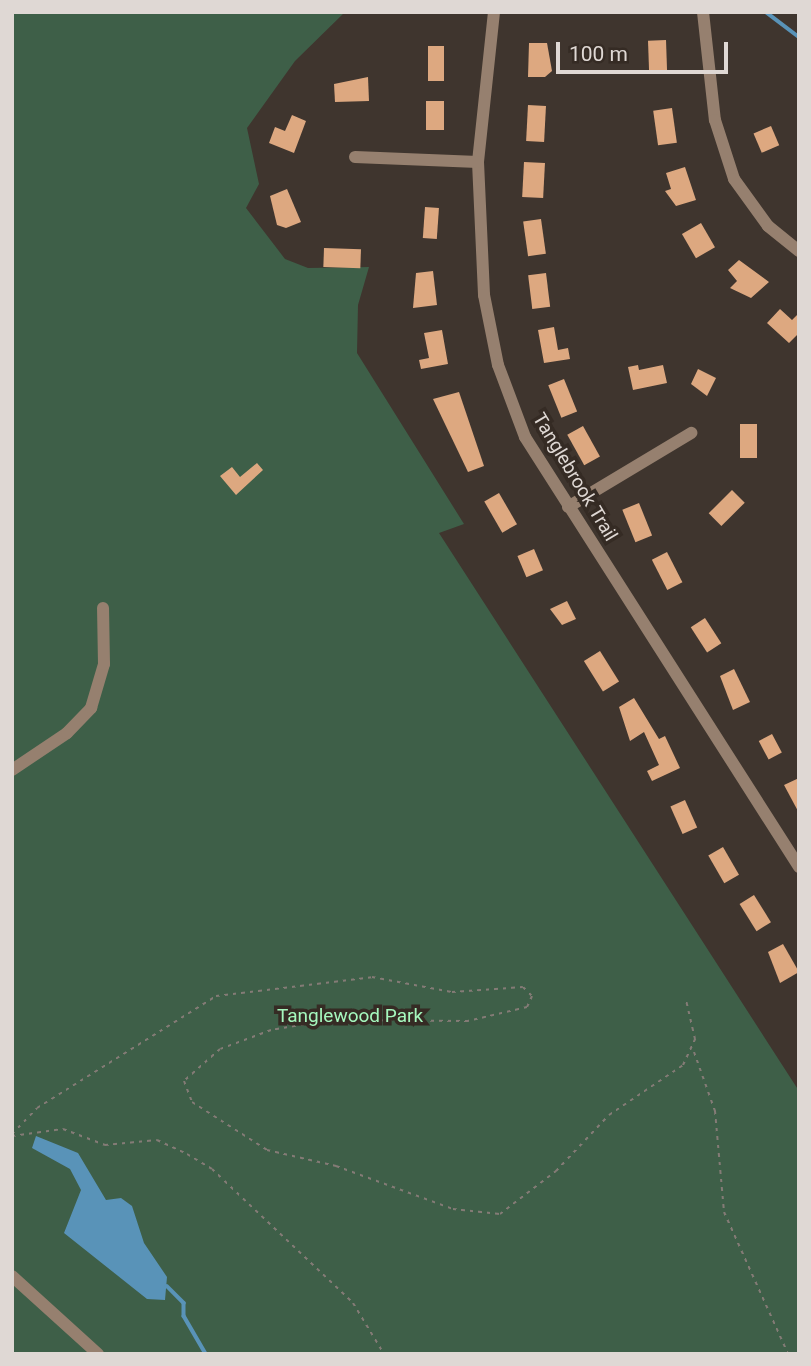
<!DOCTYPE html>
<html>
<head>
<meta charset="utf-8">
<style>
	body { margin:0 }
	#map { position:relative; width:811px; height:1366px; overflow:hidden; background:#3f352e; font-family:Roboto,sans-serif }
	div>[style] { position:absolute }
	.green>* { inset:0; background:#3e5f48 }
	.water>* { inset:0; background:#5993b8 }
	.stream>* { height:3.5px; margin:-1.75px; padding:0 1.75px; transform-origin:1.75px; border-radius:1.75px; background:#5993b8 }
	.building>* { inset:0; background:#dda880; transform-origin:0 0 }
	.path>* { height:2px; margin-top:-1px; transform-origin:0; background:repeating-linear-gradient(90deg,#847b76 0 3.5px,transparent 0 8.5px) }
	.minor>* { height:12px; margin:-6px; padding:0 6px; transform-origin:6px; border-radius:6px; background:#96806f }
	span { translate:-50% -50%; white-space:nowrap; text-align:center; line-height:1.15; -webkit-text-stroke:7px #352b24; paint-order:stroke }
	.street-label { font-size:19px; color:#dfd8d4 }
	.park-label { font-size:19px; color:#a5f7bd }
	.frame { position:absolute; inset:0; border:14px solid #dfd8d4; pointer-events:none }
	.scale { position:absolute; left:556px; top:42px; width:172px; height:32px; box-sizing:border-box; border:4px solid #dfd8d4; border-top:0; padding-left:9px; font-size:21px; line-height:24px; white-space:nowrap; color:#dfd8d4; -webkit-text-stroke:5px #352b24; paint-order:stroke }
</style>
</head>
<body>
<div id="map">
	<div class="green">
		<i style="clip-path:polygon(12px 12px,345px 12px,295px 61px,247px 128px,259px 184px,246px 208px,285px 259px,308px 268px,369px 267px,358px 305px,357px 353px,464px 524px,439px 533px,799px 1091px,799px 1354px,12px 1354px)"></i>
	</div>
	<div class="water">
		<i style="clip-path:polygon(36px 1136px,78px 1153px,106px 1200px,121px 1198px,132px 1206px,144px 1243px,167px 1277px,165px 1300px,147px 1299px,64px 1233px,81px 1190px,70px 1169px,32px 1148px)"></i>
	</div>
	<div class="stream">
		<i style="left:766px;top:12px;width:41px;rotate:37.1deg"></i>
		<i style="left:167px;top:1286px;width:24px;rotate:45deg"></i>
		<i style="left:184px;top:1303px;width:13px;rotate:90deg"></i>
		<i style="left:184px;top:1316px;width:44px;rotate:59.9deg"></i>
	</div>
	<div class="building">
		<i style="left:666px;top:40px;width:33px;height:18px;rotate:88deg"></i>
		<i style="clip-path:polygon(529px 43px,547px 43px,552px 71px,545px 77px,528px 77px)"></i>
		<i style="left:428px;top:46px;width:16px;height:35px"></i>
		<i style="clip-path:polygon(368px 77px,369px 101px,335px 102px,334px 84px)"></i>
		<i style="left:426px;top:101px;width:18px;height:29px"></i>
		<i style="left:528px;top:105px;width:18px;height:36px;rotate:3deg"></i>
		<i style="left:672px;top:108px;width:35px;height:19px;rotate:82deg"></i>
		<i style="clip-path:polygon(292px 115px,306px 121px,294px 153px,269px 143px,275px 127px,285px 131px)"></i>
		<i style="left:771px;top:126px;width:21px;height:19px;rotate:67deg"></i>
		<i style="left:524px;top:162px;width:21px;height:35px;rotate:3deg"></i>
		<i style="clip-path:polygon(685px 167px,696px 200px,676px 206px,665px 191px,671px 189px,666px 173px)"></i>
		<i style="clip-path:polygon(287px 189px,301px 222px,286px 228px,277px 225px,270px 196px)"></i>
		<i style="left:425px;top:207px;width:14px;height:31px;rotate:4deg"></i>
		<i style="left:541px;top:219px;width:35px;height:18px;rotate:82deg"></i>
		<i style="left:701px;top:223px;width:28px;height:22px;rotate:60deg"></i>
		<i style="left:324px;top:248px;width:37px;height:19px;rotate:2deg"></i>
		<i style="clip-path:polygon(739px 260px,769px 282px,751px 298px,730px 288px,737px 281px,728px 270px)"></i>
		<i style="clip-path:polygon(433px 271px,437px 305px,413px 308px,416px 273px)"></i>
		<i style="left:546px;top:273px;width:34px;height:18px;rotate:83deg"></i>
		<i style="clip-path:polygon(780px 309px,792px 320px,799px 313px,799px 333px,789px 343px,767px 323px)"></i>
		<i style="clip-path:polygon(554px 327px,558px 350px,568px 348px,570px 359px,544px 363px,538px 330px)"></i>
		<i style="clip-path:polygon(442px 330px,448px 364px,421px 369px,419px 360px,429px 358px,424px 333px)"></i>
		<i style="clip-path:polygon(638px 365px,639px 370px,663px 365px,667px 383px,633px 390px,628px 367px)"></i>
		<i style="clip-path:polygon(698px 369px,716px 378px,707px 396px,691px 384px)"></i>
		<i style="left:564px;top:379px;width:35px;height:17px;rotate:68deg"></i>
		<i style="clip-path:polygon(459px 392px,484px 466px,468px 472px,433px 399px)"></i>
		<i style="left:740px;top:424px;width:17px;height:34px"></i>
		<i style="left:583px;top:426px;width:35px;height:18px;rotate:61deg"></i>
		<i style="clip-path:polygon(257px 463px,263px 470px,236px 495px,220px 476px,232px 467px,240px 477px)"></i>
		<i style="left:732px;top:490px;width:18px;height:33px;rotate:45deg"></i>
		<i style="left:499px;top:493px;width:36px;height:17px;rotate:60deg"></i>
		<i style="left:639px;top:503px;width:35px;height:18px;rotate:68deg"></i>
		<i style="left:534px;top:549px;width:23px;height:18px;rotate:67deg"></i>
		<i style="left:667px;top:552px;width:34px;height:17px;rotate:63deg"></i>
		<i style="clip-path:polygon(567px 601px,576px 619px,562px 625px,550px 609px)"></i>
		<i style="left:705px;top:618px;width:30px;height:17px;rotate:57deg"></i>
		<i style="left:600px;top:651px;width:36px;height:19px;rotate:58deg"></i>
		<i style="clip-path:polygon(734px 669px,750px 702px,733px 710px,720px 676px)"></i>
		<i style="clip-path:polygon(634px 698px,659px 739px,665px 736px,680px 768px,652px 781px,647px 771px,659px 765px,644px 732px,630px 741px,619px 707px)"></i>
		<i style="left:772px;top:734px;width:21px;height:15px;rotate:62deg"></i>
		<i style="clip-path:polygon(799px 778px,799px 813px,784px 785px)"></i>
		<i style="left:685px;top:800px;width:30px;height:16px;rotate:66deg"></i>
		<i style="left:723px;top:847px;width:32px;height:17px;rotate:60deg"></i>
		<i style="left:754px;top:895px;width:32px;height:17px;rotate:58deg"></i>
		<i style="clip-path:polygon(783px 944px,799px 972px,780px 983px,768px 952px)"></i>
	</div>
	<div class="path">
		<i style="left:694px;top:1052px;width:63px;rotate:70.4deg"></i>
		<i style="left:715px;top:1111px;width:101px;rotate:84.9deg"></i>
		<i style="left:724px;top:1212px;width:156px;rotate:65.7deg"></i>
		<i style="left:12px;top:1134px;width:36px;rotate:-46deg"></i>
		<i style="left:37px;top:1108px;width:211px;rotate:-32deg"></i>
		<i style="left:216px;top:996px;width:157px;rotate:-6.9deg"></i>
		<i style="left:372px;top:977px;width:81px;rotate:10.6deg"></i>
		<i style="left:452px;top:992px;width:71px;rotate:-4deg"></i>
		<i style="left:523px;top:987px;width:13px;rotate:45deg"></i>
		<i style="left:532px;top:996px;width:12px;rotate:114deg"></i>
		<i style="left:527px;top:1007px;width:61px;rotate:166.7deg"></i>
		<i style="left:468px;top:1021px;width:139px;rotate:-179.6deg"></i>
		<i style="left:329px;top:1020px;width:59px;rotate:170.2deg"></i>
		<i style="left:271px;top:1030px;width:54px;rotate:159.6deg"></i>
		<i style="left:220px;top:1049px;width:48px;rotate:138.4deg"></i>
		<i style="left:184px;top:1081px;width:22px;rotate:69deg"></i>
		<i style="left:192px;top:1102px;width:89px;rotate:32.6deg"></i>
		<i style="left:267px;top:1150px;width:71px;rotate:13.1deg"></i>
		<i style="left:336px;top:1166px;width:125px;rotate:20.2deg"></i>
		<i style="left:453px;top:1209px;width:47px;rotate:6.1deg"></i>
		<i style="left:500px;top:1214px;width:71px;rotate:-37.5deg"></i>
		<i style="left:556px;top:1171px;width:77px;rotate:-46.6deg"></i>
		<i style="left:609px;top:1115px;width:89px;rotate:-34deg"></i>
		<i style="left:683px;top:1065px;width:29px;rotate:-65deg"></i>
		<i style="left:695px;top:1039px;width:39px;rotate:-103deg"></i>
		<i style="left:12px;top:1136px;width:51px;rotate:-7.8deg"></i>
		<i style="left:63px;top:1129px;width:45px;rotate:20.9deg"></i>
		<i style="left:105px;top:1145px;width:52px;rotate:-5.5deg"></i>
		<i style="left:157px;top:1140px;width:33px;rotate:25deg"></i>
		<i style="left:187px;top:1154px;width:29px;rotate:31deg"></i>
		<i style="left:212px;top:1169px;width:195px;rotate:43.5deg"></i>
		<i style="left:353px;top:1303px;width:60px;rotate:58.7deg"></i>
	</div>
	<div class="minor">
		<i style="left:494px;top:12px;width:151px;rotate:96.1deg"></i>
		<i style="left:478px;top:162px;width:133px;rotate:87.4deg"></i>
		<i style="left:484px;top:295px;width:71px;rotate:78.7deg"></i>
		<i style="left:498px;top:365px;width:77px;rotate:69.4deg"></i>
		<i style="left:525px;top:437px;width:510px;rotate:57.49deg"></i>
		<i style="left:703px;top:12px;width:109px;rotate:83.7deg"></i>
		<i style="left:715px;top:120px;width:62px;rotate:72.1deg"></i>
		<i style="left:734px;top:179px;width:58px;rotate:54.1deg"></i>
		<i style="left:768px;top:226px;width:40px;rotate:39deg"></i>
		<i style="left:355px;top:157px;width:123px;rotate:2.3deg"></i>
		<i style="left:568px;top:507px;width:144px;rotate:-31deg"></i>
		<i style="left:12px;top:770px;width:66px;rotate:-33.9deg"></i>
		<i style="left:67px;top:733px;width:35px;rotate:-46deg"></i>
		<i style="left:91px;top:708px;width:46px;rotate:-73.5deg"></i>
		<i style="left:104px;top:664px;width:56px;rotate:-91deg"></i>
		<i style="left:12px;top:1276px;width:116px;rotate:42.2deg"></i>
	</div>
	<div class="street-label">
		<span style="left:575px;top:477px;rotate:59deg">Tanglebrook Trail</span>
	</div>
	<div class="park-label">
		<span style="left:350px;top:1016px">Tanglewood Park</span>
	</div>
	<div class="frame"></div>
	<div class="scale">100 m</div>
</div>
</body>
</html>
